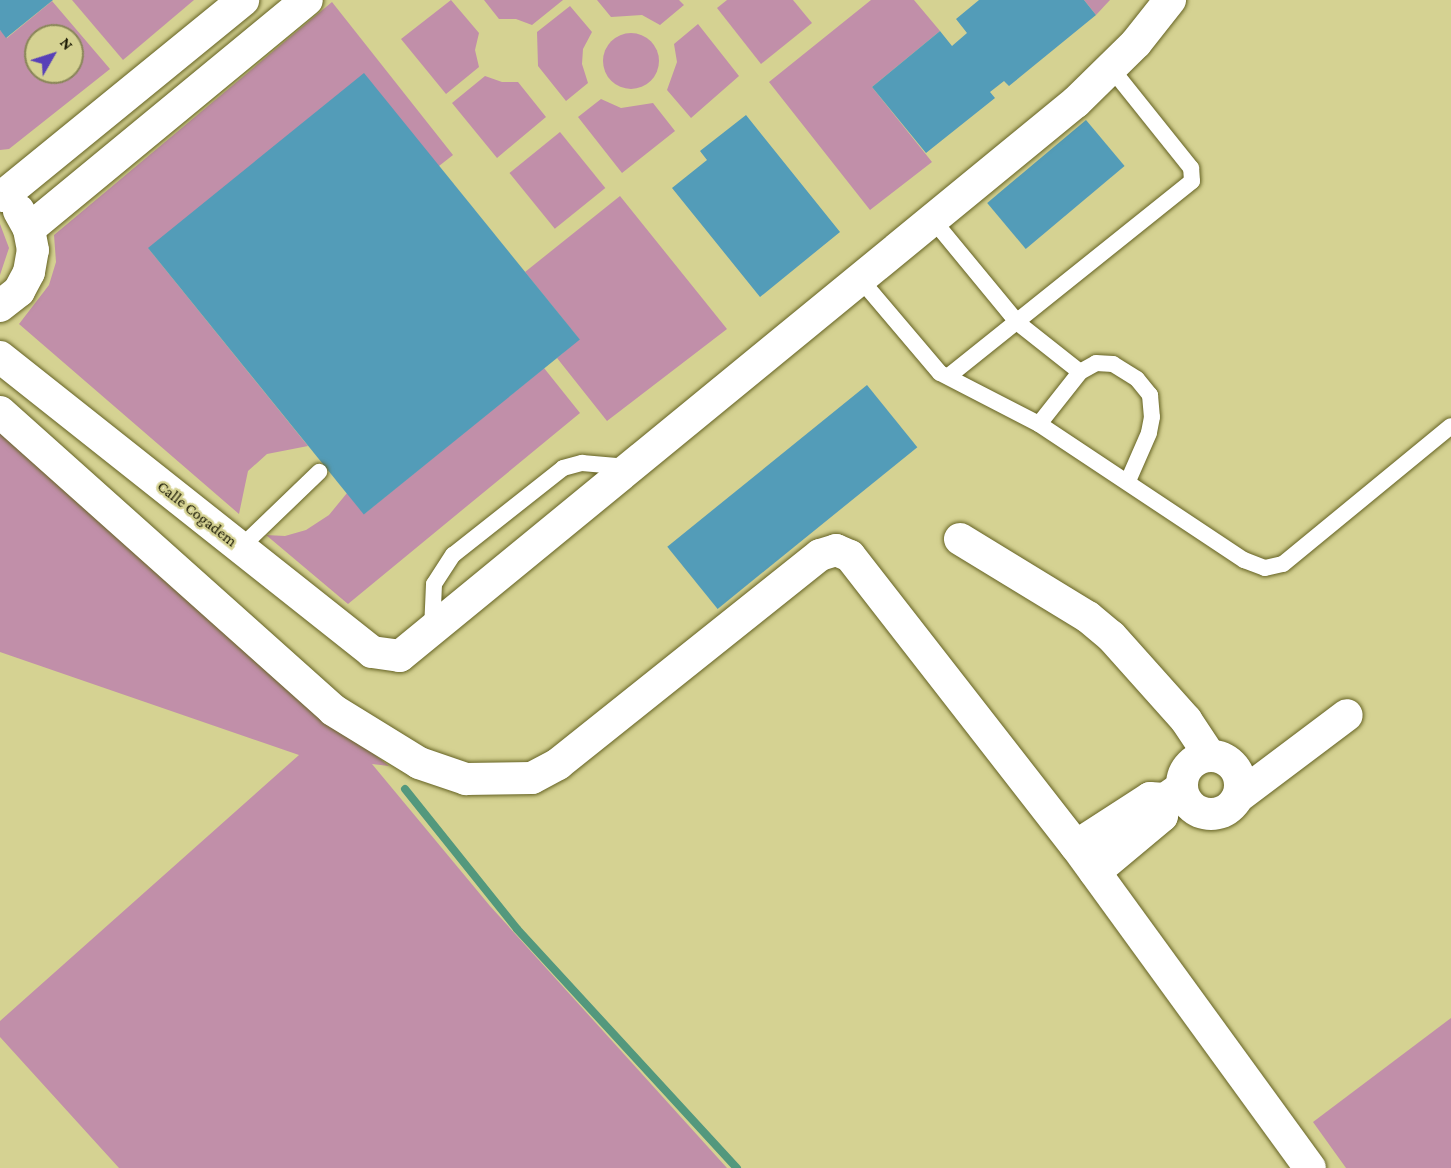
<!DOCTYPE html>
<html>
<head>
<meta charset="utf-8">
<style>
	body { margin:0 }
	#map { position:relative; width:1451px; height:1168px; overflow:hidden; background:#d5d292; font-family:"Crimson Pro",serif }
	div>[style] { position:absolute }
	.green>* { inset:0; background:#c18fa9; transform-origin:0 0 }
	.round { border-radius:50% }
	.stream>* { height:8px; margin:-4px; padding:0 4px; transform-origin:4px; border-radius:4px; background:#53987d }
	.building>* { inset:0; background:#539cb8; transform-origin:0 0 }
	.roads { filter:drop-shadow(0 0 2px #656223) drop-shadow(0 0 2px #656223) }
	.lane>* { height:16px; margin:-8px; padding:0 8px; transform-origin:8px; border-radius:8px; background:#fff }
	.street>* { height:32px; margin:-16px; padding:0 16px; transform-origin:16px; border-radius:16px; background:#fff }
	.street>.ring { margin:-16px; padding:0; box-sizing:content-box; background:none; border:32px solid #fff; border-radius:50% }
	span { translate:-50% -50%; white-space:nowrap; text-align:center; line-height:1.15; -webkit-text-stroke:5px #d5d292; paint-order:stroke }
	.street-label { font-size:16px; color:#161500 }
	.north { position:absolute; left:24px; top:24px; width:60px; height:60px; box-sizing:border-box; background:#d5d292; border:2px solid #898658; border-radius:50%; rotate:51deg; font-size:16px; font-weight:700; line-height:24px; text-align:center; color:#161500 }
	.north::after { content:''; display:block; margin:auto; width:21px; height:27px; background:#5840b8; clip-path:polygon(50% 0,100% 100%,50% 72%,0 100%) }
</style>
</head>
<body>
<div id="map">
	<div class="green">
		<i style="clip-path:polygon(72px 0,194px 0,123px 60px)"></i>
		<i style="clip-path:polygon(451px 0,479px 33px,475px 50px,479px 67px,446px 94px,401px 39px)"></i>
		<i style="clip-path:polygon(484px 0,563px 0,532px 25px,516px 19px,499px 19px)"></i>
		<i style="clip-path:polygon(597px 0,679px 0,684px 5px,660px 25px,642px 15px,611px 17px)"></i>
		<i style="clip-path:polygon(727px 0,793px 0,812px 23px,761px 64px,717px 8px)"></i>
		<i style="clip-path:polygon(871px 0,914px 0,940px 31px,872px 87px,932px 162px,870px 210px,769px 82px)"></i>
		<i style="clip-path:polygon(1084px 0,1110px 0,1096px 15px)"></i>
		<i style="clip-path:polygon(evenodd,52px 1px,110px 69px,9px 149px,0 150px,0 30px,7px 38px,52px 1px,36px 36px,72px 36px,72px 72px,36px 72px,36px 36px)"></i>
		<i style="clip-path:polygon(332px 2px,453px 155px,439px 166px,148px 248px,308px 446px,267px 454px,248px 471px,239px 514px,19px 324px,49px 285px,56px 262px,54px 235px)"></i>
		<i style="clip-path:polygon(570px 6px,592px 32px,583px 49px,582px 64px,588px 83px,566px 101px,538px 66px,537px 32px)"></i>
		<i style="clip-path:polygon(698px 24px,739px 76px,691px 118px,667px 90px,677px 62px,674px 44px)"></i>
		<i class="round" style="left:603px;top:33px;width:56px;height:56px"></i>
		<i style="clip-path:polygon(485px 76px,502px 82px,518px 82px,546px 117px,497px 158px,452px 103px)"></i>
		<i style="clip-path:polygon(601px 99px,621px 108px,653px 103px,675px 131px,622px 173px,578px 117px)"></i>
		<i style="left:560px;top:132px;width:72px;height:65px;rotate:51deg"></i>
		<i style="clip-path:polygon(620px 196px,727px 329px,607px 421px,557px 358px,579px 339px,525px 272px)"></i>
		<i style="clip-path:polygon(0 224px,9px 248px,0 275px)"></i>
		<i style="clip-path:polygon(544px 368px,580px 413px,348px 604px,266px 535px,285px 536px,306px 530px,329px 515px,347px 493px,364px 514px)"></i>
		<i style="clip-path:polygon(0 426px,270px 673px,389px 766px,372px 764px,490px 906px,727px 1168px,119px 1168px,0 1037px,0 1021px,299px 755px,0 652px)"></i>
		<i style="clip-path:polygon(1451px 1018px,1451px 1168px,1346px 1168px,1313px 1122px)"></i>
	</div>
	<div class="stream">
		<i style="left:405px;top:789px;width:179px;rotate:51.3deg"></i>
		<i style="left:517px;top:929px;width:325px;rotate:47.4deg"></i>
	</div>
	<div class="building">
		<i style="clip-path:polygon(0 0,53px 0,6px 38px,0 30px)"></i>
		<i style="clip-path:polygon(979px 0,1084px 0,1096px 15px,1009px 86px,1004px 81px,990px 92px,995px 98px,926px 153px,872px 87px,940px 31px,952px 46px,967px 33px,956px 19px)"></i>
		<i style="left:364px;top:73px;width:343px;height:278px;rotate:51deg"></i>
		<i style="clip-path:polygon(746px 115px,840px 232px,760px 297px,672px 188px,707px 160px,700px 151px)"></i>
		<i style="left:1086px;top:120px;width:60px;height:129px;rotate:50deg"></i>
		<i style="left:867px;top:385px;width:80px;height:257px;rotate:51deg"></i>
	</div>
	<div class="roads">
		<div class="lane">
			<i style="left:933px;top:220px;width:134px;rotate:50.5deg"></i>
			<i style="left:1018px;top:323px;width:79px;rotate:38.3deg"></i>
			<i style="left:861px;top:280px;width:122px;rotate:49.7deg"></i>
			<i style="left:940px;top:373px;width:111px;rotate:27.3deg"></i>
			<i style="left:1039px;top:424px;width:246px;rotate:33.6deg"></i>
			<i style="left:1244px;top:560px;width:22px;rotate:21deg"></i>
			<i style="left:1265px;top:568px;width:18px;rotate:-13deg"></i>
			<i style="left:1283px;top:564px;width:217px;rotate:-39.4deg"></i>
			<i style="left:950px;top:375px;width:310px;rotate:-38.7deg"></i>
			<i style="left:1192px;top:181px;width:13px;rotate:-94deg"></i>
			<i style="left:1191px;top:168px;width:128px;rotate:-128.7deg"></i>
			<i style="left:1039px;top:424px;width:66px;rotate:-51.7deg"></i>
			<i style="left:1080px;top:372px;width:18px;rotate:-29deg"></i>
			<i style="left:1096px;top:363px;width:17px;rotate:3deg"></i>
			<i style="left:1113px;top:364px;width:28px;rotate:32deg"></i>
			<i style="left:1137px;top:379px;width:21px;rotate:51deg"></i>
			<i style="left:1150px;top:395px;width:22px;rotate:85deg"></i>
			<i style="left:1152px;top:417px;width:16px;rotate:101deg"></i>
			<i style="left:1149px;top:433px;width:52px;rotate:113.6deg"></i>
			<i style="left:240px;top:548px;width:110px;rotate:-43.9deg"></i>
			<i style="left:432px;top:630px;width:46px;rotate:-87.5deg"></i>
			<i style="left:434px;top:584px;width:35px;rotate:-57deg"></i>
			<i style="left:453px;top:555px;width:140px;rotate:-38.3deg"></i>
			<i style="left:563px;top:468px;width:20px;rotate:-15deg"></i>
			<i style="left:582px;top:463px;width:46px;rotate:5deg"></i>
		</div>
		<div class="street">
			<i style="left:3px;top:196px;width:310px;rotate:-39.2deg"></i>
			<i style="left:29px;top:229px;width:360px;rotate:-39.5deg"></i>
			<i style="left:0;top:306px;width:24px;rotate:-38deg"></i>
			<i style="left:19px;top:291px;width:21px;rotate:-62deg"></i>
			<i style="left:29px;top:272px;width:22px;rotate:-80deg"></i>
			<i style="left:33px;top:250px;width:21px;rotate:-101deg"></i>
			<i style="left:29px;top:229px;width:21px;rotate:-119deg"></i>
			<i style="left:0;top:357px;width:475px;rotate:38.4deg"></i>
			<i style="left:372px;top:652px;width:28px;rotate:8deg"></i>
			<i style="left:400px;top:656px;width:874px;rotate:-39.34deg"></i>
			<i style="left:1076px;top:102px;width:84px;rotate:-44.5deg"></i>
			<i style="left:1136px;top:43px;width:55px;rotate:-51.7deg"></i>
			<i style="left:0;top:412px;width:447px;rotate:41.8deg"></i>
			<i style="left:333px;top:710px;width:101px;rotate:31.6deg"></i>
			<i style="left:419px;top:763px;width:50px;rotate:18.8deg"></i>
			<i style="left:466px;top:779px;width:66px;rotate:-0.9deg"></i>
			<i style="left:532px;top:778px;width:30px;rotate:-28deg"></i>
			<i style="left:558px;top:764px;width:335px;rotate:-38.6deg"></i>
			<i style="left:820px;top:555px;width:17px;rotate:-17deg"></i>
			<i style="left:836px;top:550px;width:15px;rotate:23deg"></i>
			<i style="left:850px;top:556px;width:368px;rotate:52.1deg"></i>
			<i style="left:1076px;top:846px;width:398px;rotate:54deg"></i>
			<i style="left:960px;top:539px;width:150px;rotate:31.4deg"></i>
			<i style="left:1088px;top:617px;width:30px;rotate:40deg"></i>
			<i style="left:1111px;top:636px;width:113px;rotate:48.2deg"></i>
			<i style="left:1186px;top:720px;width:43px;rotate:56.3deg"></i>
			<i class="ring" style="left:1182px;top:756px;width:26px;height:26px"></i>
			<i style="left:1238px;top:797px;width:136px;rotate:-37deg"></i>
			<i style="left:1076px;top:846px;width:88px;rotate:-33deg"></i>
			<i style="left:1150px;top:798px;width:15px;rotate:4deg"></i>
			<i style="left:1165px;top:799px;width:19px;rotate:-35deg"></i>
			<i style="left:1095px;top:872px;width:87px;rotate:-39.9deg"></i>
			<i style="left:1162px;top:816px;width:17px;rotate:-80deg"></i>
		</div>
	</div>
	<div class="street-label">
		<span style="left:197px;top:514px;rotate:38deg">Calle Cogadem</span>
	</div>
	<div class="north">N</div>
</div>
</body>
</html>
